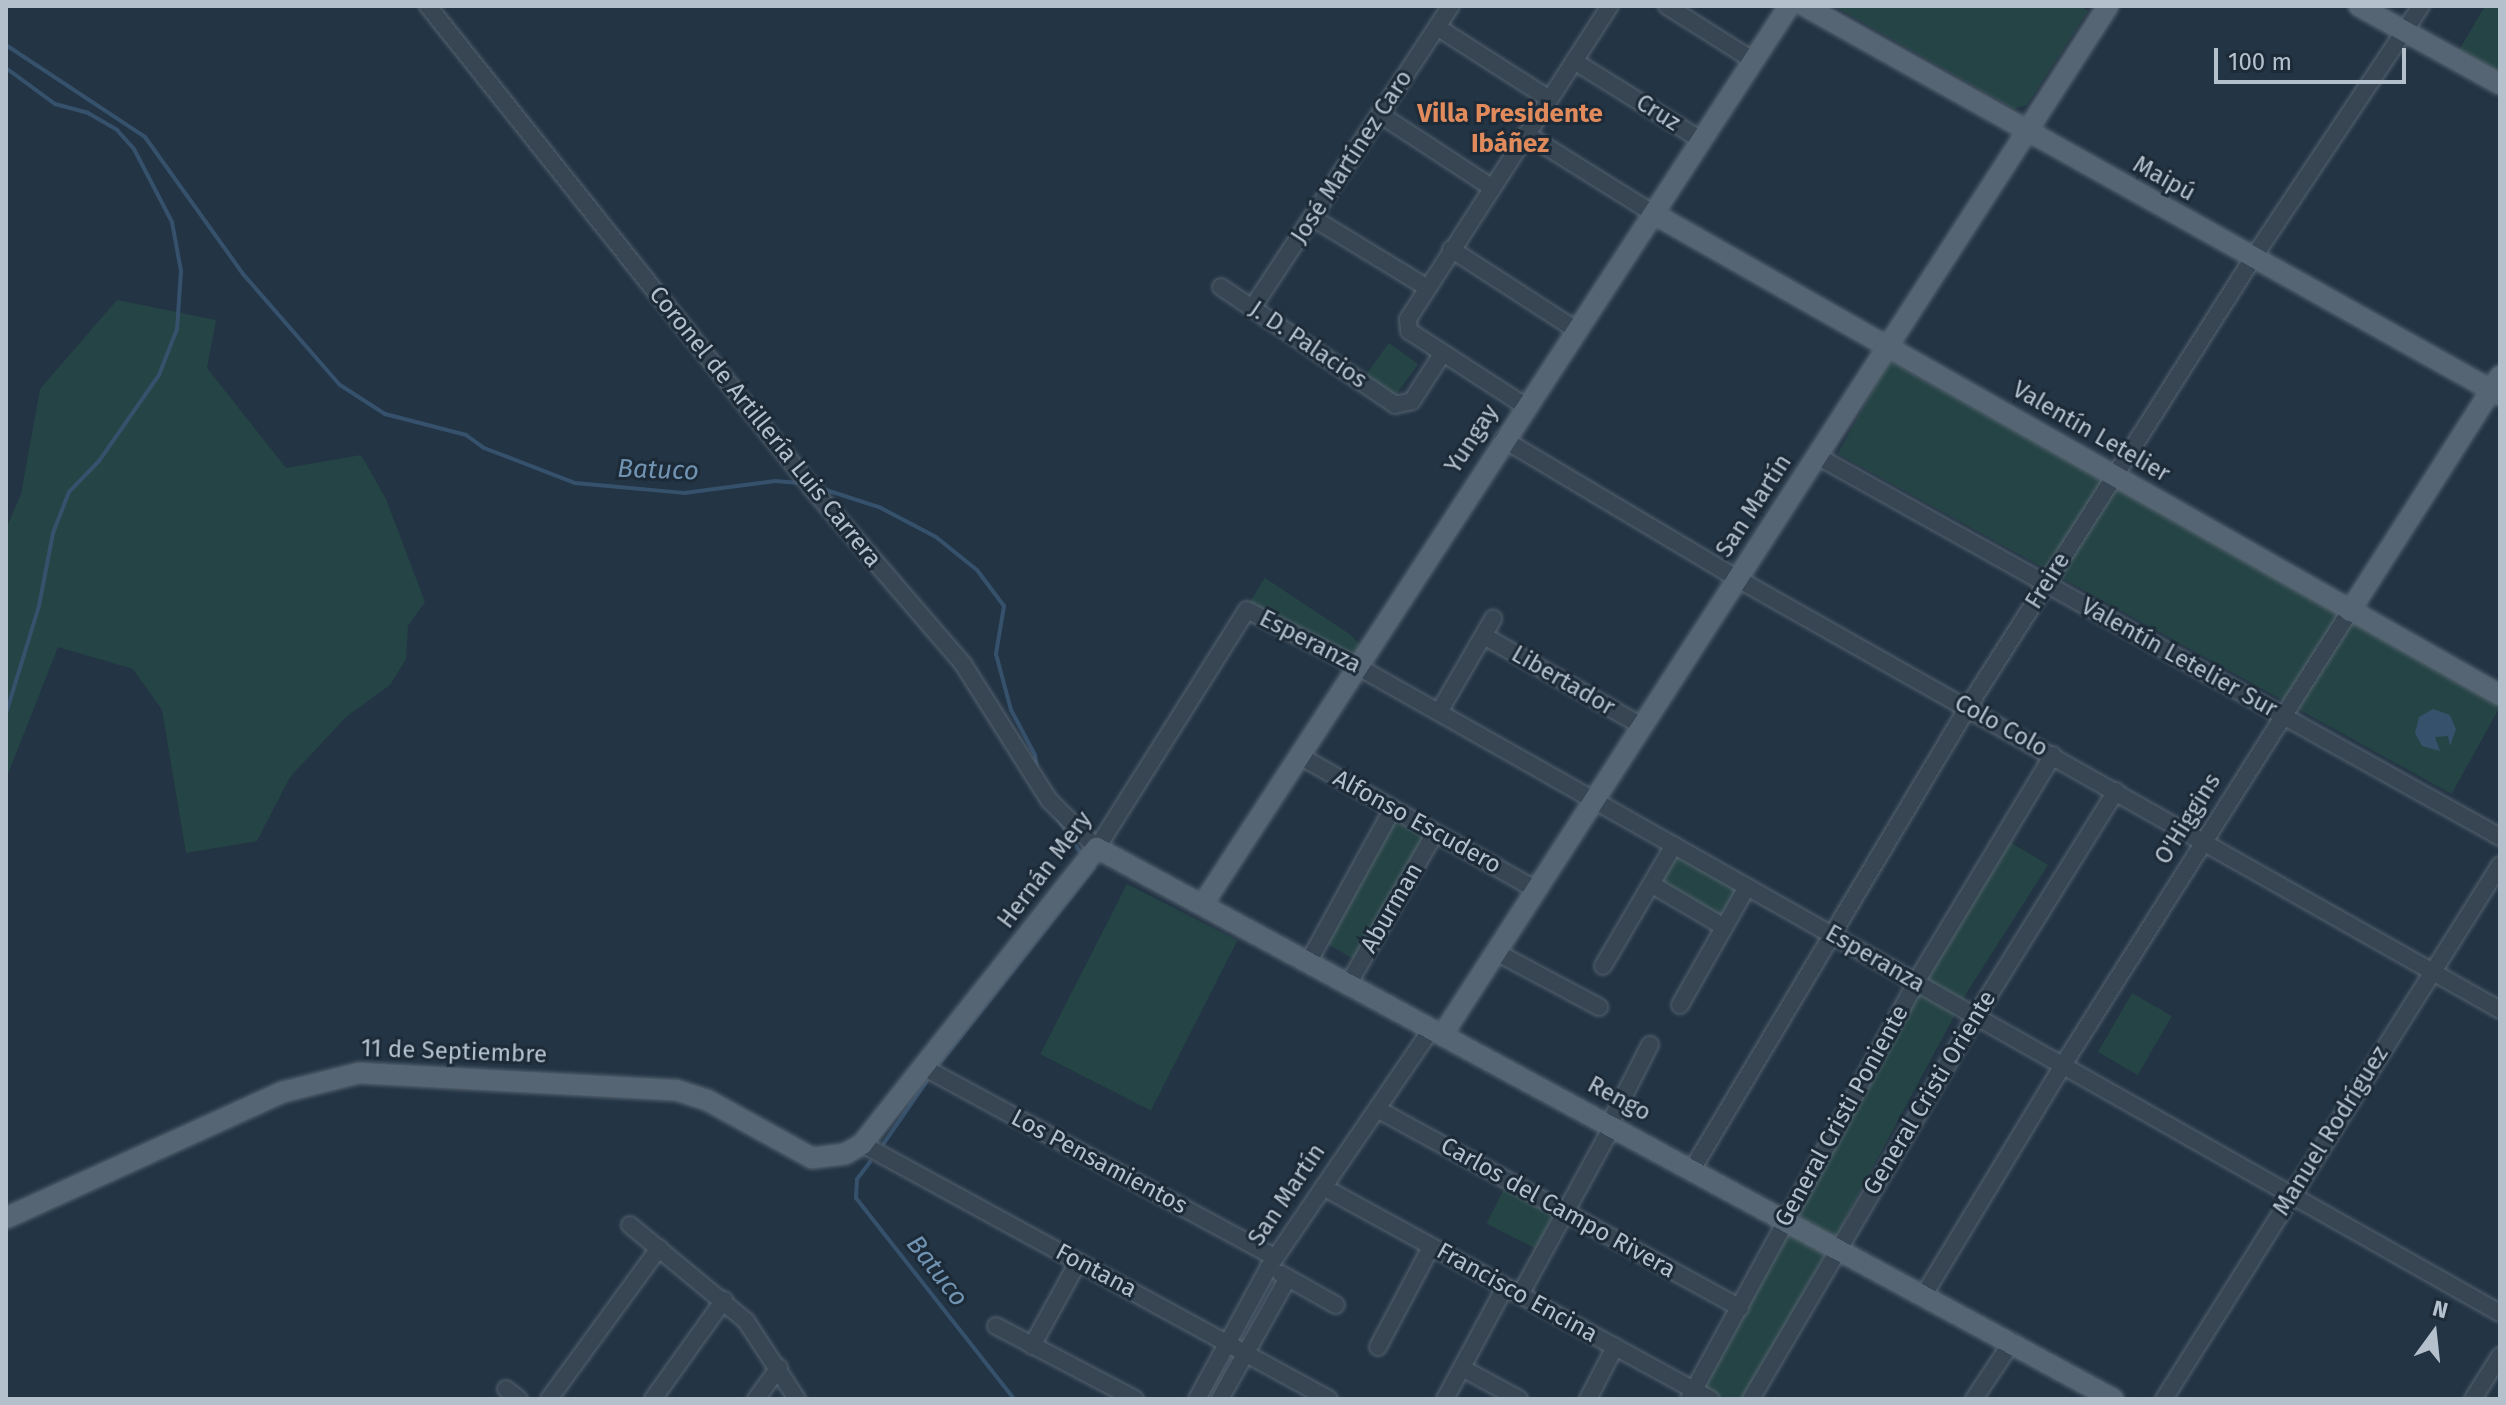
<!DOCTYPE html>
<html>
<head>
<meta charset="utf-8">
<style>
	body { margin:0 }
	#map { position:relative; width:2506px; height:1405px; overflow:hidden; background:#233444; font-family:"Fira Sans",sans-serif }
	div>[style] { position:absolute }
	.green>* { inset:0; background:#254445; transform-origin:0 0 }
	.water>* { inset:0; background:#36516c }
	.stream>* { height:4px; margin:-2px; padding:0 2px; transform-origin:2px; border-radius:2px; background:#36516c }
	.roads { filter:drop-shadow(0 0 2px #566370) drop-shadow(0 0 2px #566370) }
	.minor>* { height:16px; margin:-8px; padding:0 8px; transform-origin:8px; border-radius:8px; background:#384653 }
	.major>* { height:20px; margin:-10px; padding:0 10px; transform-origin:10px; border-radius:10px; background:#566573 }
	span { translate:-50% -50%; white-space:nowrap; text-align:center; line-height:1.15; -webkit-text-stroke:6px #1d2b38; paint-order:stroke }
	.street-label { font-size:24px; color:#b5c0cd }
	.neighbourhood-label { font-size:26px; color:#e18a5c; font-weight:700 }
	.water-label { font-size:26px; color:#7294b3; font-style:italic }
	.frame { position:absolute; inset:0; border:8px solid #b5c0cd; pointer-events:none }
	.north { position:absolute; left:2394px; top:1293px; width:80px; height:80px; -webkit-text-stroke:6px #1d2b38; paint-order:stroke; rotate:15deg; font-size:22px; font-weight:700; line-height:32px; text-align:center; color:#b5c0cd }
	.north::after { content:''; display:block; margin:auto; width:28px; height:36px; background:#b5c0cd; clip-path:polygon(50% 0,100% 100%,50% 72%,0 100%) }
	.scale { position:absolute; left:2214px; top:48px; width:192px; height:36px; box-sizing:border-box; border:4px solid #b5c0cd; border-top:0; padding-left:10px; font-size:24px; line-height:28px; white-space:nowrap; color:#b5c0cd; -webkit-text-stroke:6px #1d2b38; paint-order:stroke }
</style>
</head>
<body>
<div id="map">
	<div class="green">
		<i style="clip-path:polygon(1834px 6px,2080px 6px,2088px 11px,2027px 105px,2014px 109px)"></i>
		<i style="clip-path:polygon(2485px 6px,2500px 6px,2500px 76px,2458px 52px)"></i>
		<i style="clip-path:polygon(117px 300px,216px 320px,207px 368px,286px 468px,361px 455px,386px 499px,425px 602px,408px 626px,406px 659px,390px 685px,346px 717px,290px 777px,257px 841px,186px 853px,162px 710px,133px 669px,58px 647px,6px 779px,6px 529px,21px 494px,40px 389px)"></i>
		<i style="left:1389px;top:343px;width:36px;height:39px;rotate:36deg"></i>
		<i style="left:1889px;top:361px;width:702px;height:106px;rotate:29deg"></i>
		<i style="clip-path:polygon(1265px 578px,1351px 635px,1362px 647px,1354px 661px,1247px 607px)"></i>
		<i style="left:1391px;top:819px;width:42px;height:140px;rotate:30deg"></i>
		<i style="clip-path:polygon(2010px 842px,2048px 865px,1967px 992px,1835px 1238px,1796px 1215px,1928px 972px)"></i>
		<i style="left:1674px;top:848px;width:81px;height:41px;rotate:30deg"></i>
		<i style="left:1127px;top:884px;width:124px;height:191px;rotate:27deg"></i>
		<i style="left:2132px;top:993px;width:46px;height:68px;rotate:30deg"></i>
		<i style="left:1505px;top:1187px;width:56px;height:41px;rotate:27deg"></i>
		<i style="clip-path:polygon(1788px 1229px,1827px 1251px,1744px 1399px,1696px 1399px)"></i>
	</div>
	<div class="water">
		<i style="clip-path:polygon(2433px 709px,2450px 715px,2456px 729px,2450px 746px,2448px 736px,2435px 737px,2440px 751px,2422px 746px,2415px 733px,2419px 717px)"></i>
	</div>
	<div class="stream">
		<i style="left:6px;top:45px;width:167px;rotate:33.5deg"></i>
		<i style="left:145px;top:137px;width:168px;rotate:54.4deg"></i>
		<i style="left:243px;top:274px;width:147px;rotate:48.9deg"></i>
		<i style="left:340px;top:385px;width:54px;rotate:32.8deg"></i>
		<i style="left:385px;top:414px;width:84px;rotate:14.5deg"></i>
		<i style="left:466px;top:435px;width:22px;rotate:36deg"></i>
		<i style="left:484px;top:448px;width:97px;rotate:21deg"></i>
		<i style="left:575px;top:483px;width:109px;rotate:5.2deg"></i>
		<i style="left:684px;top:493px;width:92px;rotate:-7.5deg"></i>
		<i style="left:775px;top:481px;width:24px;rotate:5deg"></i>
		<i style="left:6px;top:68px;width:61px;rotate:36.3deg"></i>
		<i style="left:55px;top:104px;width:34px;rotate:15deg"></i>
		<i style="left:88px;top:113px;width:34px;rotate:30deg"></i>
		<i style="left:117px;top:130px;width:25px;rotate:48deg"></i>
		<i style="left:134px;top:149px;width:82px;rotate:62.5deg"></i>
		<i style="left:172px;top:222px;width:50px;rotate:79.6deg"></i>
		<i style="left:181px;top:271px;width:58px;rotate:93.9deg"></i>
		<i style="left:177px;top:329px;width:49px;rotate:111.4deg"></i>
		<i style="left:159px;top:375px;width:105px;rotate:124.9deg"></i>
		<i style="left:99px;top:461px;width:43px;rotate:134.1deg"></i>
		<i style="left:69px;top:492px;width:44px;rotate:111.3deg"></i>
		<i style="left:53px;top:533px;width:74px;rotate:100.9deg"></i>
		<i style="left:39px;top:606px;width:112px;rotate:107.1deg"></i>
		<i style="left:820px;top:488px;width:62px;rotate:17.9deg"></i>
		<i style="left:879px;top:507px;width:64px;rotate:27.8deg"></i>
		<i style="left:936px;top:537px;width:53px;rotate:38.8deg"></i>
		<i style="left:977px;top:570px;width:45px;rotate:53.1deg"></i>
		<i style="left:1004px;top:606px;width:49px;rotate:99.5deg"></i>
		<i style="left:996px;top:654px;width:58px;rotate:75deg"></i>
		<i style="left:1011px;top:710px;width:51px;rotate:61.9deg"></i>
		<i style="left:1035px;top:755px;width:16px;rotate:83deg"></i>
		<i style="left:1055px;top:815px;width:45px;rotate:56deg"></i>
		<i style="left:939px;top:1064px;width:250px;rotate:-51.7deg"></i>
		<i style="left:884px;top:1143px;width:75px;rotate:-55.3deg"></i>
		<i style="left:870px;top:1162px;width:21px;rotate:127deg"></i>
		<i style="left:857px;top:1179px;width:19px;rotate:93deg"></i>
		<i style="left:856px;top:1198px;width:256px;rotate:51.8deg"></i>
	</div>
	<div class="roads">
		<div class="minor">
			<i style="left:428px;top:6px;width:623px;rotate:51.46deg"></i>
			<i style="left:816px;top:493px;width:225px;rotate:49.3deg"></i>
			<i style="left:963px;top:664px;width:161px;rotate:57.7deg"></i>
			<i style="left:1049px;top:800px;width:68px;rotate:45deg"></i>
			<i style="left:1097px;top:848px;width:281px;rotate:-57.8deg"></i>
			<i style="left:1247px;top:610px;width:121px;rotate:27deg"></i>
			<i style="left:1355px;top:665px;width:1316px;rotate:29.51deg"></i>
			<i style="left:1667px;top:6px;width:103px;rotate:32.3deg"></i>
			<i style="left:1437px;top:27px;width:133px;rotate:32.7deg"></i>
			<i style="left:1574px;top:61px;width:150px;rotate:31.9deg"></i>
			<i style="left:1381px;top:115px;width:131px;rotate:33.2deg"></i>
			<i style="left:1526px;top:134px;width:151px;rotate:32deg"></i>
			<i style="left:1313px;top:218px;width:132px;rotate:31.4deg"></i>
			<i style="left:1451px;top:249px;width:149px;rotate:32.9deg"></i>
			<i style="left:1221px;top:287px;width:210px;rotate:34.1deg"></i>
			<i style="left:1395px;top:405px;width:17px;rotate:-13deg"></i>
			<i style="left:1412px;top:401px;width:56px;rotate:-57.4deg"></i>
			<i style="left:1253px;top:307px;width:360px;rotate:-56.7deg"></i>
			<i style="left:1525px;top:406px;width:138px;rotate:-147.1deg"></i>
			<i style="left:1409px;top:331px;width:12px;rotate:-95deg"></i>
			<i style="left:1408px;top:319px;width:373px;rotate:-57.2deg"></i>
			<i style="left:1503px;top:439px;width:274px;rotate:30.8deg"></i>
			<i style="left:1738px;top:579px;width:875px;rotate:29.49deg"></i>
			<i style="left:1817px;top:456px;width:782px;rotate:29.15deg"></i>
			<i style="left:1484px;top:636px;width:182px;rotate:29.7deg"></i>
			<i style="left:1439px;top:712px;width:108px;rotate:-59.9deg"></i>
			<i style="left:1298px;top:755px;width:274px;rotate:29.5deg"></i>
			<i style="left:1651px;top:884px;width:85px;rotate:30.5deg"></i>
			<i style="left:1496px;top:952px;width:117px;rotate:28.1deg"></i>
			<i style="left:1309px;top:961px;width:172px;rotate:-61.2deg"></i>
			<i style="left:1603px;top:966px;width:140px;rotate:-59.6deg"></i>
			<i style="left:1349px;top:983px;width:173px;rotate:-60.2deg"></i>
			<i style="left:1680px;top:1005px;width:136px;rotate:-60.4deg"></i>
			<i style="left:923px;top:1067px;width:400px;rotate:28.4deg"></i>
			<i style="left:1377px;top:1109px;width:414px;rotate:28.7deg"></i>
			<i style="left:1610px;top:1123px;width:88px;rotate:-62.9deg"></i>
			<i style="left:862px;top:1144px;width:532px;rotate:28.64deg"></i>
			<i style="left:1693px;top:1168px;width:537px;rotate:-59.18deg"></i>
			<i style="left:1968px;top:707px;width:532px;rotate:-57.59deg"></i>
			<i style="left:2253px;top:258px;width:303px;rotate:-56.3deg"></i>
			<i style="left:1323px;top:1187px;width:442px;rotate:28.7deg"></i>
			<i style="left:630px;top:1225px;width:151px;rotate:39.6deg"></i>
			<i style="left:746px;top:1321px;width:93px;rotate:56.8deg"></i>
			<i style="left:1281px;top:1274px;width:63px;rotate:29.4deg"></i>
			<i style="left:1925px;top:1293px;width:267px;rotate:-58.8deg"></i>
			<i style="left:2063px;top:1065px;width:537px;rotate:-57.7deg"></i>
			<i style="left:1520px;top:1295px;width:194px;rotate:-61.3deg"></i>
			<i style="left:996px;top:1326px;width:157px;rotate:27.7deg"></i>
			<i style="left:1032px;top:1346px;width:96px;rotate:-61.3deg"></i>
			<i style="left:1378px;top:1347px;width:113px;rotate:-62.1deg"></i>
			<i style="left:1462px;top:1368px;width:65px;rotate:28.5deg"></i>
			<i style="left:506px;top:1389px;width:16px;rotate:38deg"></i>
			<i style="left:549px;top:1399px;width:187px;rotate:-53.9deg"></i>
			<i style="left:653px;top:1399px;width:122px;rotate:-54.4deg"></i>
			<i style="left:756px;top:1399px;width:39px;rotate:-54deg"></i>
			<i style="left:1197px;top:1399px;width:150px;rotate:-61.4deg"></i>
			<i style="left:1269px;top:1267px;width:289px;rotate:-55.7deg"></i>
			<i style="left:1220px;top:1399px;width:139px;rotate:-60.7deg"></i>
			<i style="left:1445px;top:1399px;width:127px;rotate:-61.8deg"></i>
			<i style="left:1588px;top:1399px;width:59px;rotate:-62.6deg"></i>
			<i style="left:1689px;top:1399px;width:475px;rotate:-61.4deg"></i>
			<i style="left:1916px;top:982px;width:265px;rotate:-58.9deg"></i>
			<i style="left:1751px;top:1399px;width:444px;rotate:-59.6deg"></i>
			<i style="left:1976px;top:1016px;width:265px;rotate:-58.1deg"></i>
			<i style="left:1974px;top:1399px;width:69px;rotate:-56.3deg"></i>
			<i style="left:2164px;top:1399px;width:631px;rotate:-57.82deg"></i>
			<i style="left:2473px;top:1399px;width:51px;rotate:-57.9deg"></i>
		</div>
		<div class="major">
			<i style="left:1805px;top:6px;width:796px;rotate:29.24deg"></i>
			<i style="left:2359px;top:6px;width:161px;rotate:29deg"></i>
			<i style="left:1654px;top:214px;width:973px;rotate:29.62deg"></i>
			<i style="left:2350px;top:611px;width:279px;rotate:-57.4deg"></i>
			<i style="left:1203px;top:904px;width:1072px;rotate:-56.87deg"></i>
			<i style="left:1443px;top:1034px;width:1224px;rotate:-57.1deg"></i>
			<i style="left:6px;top:1218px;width:304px;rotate:-24.5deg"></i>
			<i style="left:283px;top:1092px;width:78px;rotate:-14deg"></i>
			<i style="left:359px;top:1073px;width:317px;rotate:3.1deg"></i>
			<i style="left:676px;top:1090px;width:33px;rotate:18deg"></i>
			<i style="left:707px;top:1100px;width:120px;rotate:28.9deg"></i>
			<i style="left:812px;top:1158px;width:33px;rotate:-7deg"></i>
			<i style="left:845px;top:1154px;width:20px;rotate:-30deg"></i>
			<i style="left:862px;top:1144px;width:378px;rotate:-51.6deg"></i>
			<i style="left:1097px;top:848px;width:1156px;rotate:28.47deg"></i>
		</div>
	</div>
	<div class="street-label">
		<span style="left:1658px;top:113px;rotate:32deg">Cruz</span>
		<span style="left:1352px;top:157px;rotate:-57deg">José Martínez Caro</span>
		<span style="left:2164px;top:179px;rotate:29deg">Maipú</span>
		<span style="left:1308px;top:345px;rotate:34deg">J. D. Palacios</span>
		<span style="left:765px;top:427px;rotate:51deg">Coronel de Artillería Luis Carrera</span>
		<span style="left:2091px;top:432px;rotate:30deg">Valentín Letelier</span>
		<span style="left:1472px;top:439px;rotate:-57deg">Yungay</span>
		<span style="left:1754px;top:506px;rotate:-57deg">San Martín</span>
		<span style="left:2048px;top:581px;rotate:-58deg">Freire</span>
		<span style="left:1310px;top:642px;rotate:27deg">Esperanza</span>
		<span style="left:2179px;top:658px;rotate:29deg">Valentín Letelier Sur</span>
		<span style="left:1563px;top:681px;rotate:30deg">Libertador</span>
		<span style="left:2001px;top:726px;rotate:29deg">Colo Colo</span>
		<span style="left:2188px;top:819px;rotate:-58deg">O'Higgins</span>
		<span style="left:1417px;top:822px;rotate:29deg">Alfonso Escudero</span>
		<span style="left:1045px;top:870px;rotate:-53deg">Hernán Mery</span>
		<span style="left:1392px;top:908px;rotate:-60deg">Aburman</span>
		<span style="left:1875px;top:959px;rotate:30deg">Esperanza</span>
		<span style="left:454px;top:1052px;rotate:2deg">11 de Septiembre</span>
		<span style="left:1930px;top:1093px;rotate:-59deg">General Cristi Oriente</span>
		<span style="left:1619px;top:1099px;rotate:28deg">Rengo</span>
		<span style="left:1842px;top:1116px;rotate:-61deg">General Cristi Poniente</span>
		<span style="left:2331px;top:1131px;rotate:-58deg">Manuel Rodríguez</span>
		<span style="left:1099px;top:1162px;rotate:28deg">Los Pensamientos</span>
		<span style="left:1287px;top:1195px;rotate:-56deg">San Martín</span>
		<span style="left:1558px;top:1208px;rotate:29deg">Carlos del Campo Rivera</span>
		<span style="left:1096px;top:1271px;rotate:28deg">Fontana</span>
		<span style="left:1517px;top:1293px;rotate:29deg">Francisco Encina</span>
	</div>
	<div class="neighbourhood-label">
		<span style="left:1510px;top:129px">Villa Presidente<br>Ibáñez</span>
	</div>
	<div class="water-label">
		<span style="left:658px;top:470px;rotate:2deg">Batuco</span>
		<span style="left:937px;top:1271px;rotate:52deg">Batuco</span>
	</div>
	<div class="frame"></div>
	<div class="north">N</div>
	<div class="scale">100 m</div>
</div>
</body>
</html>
